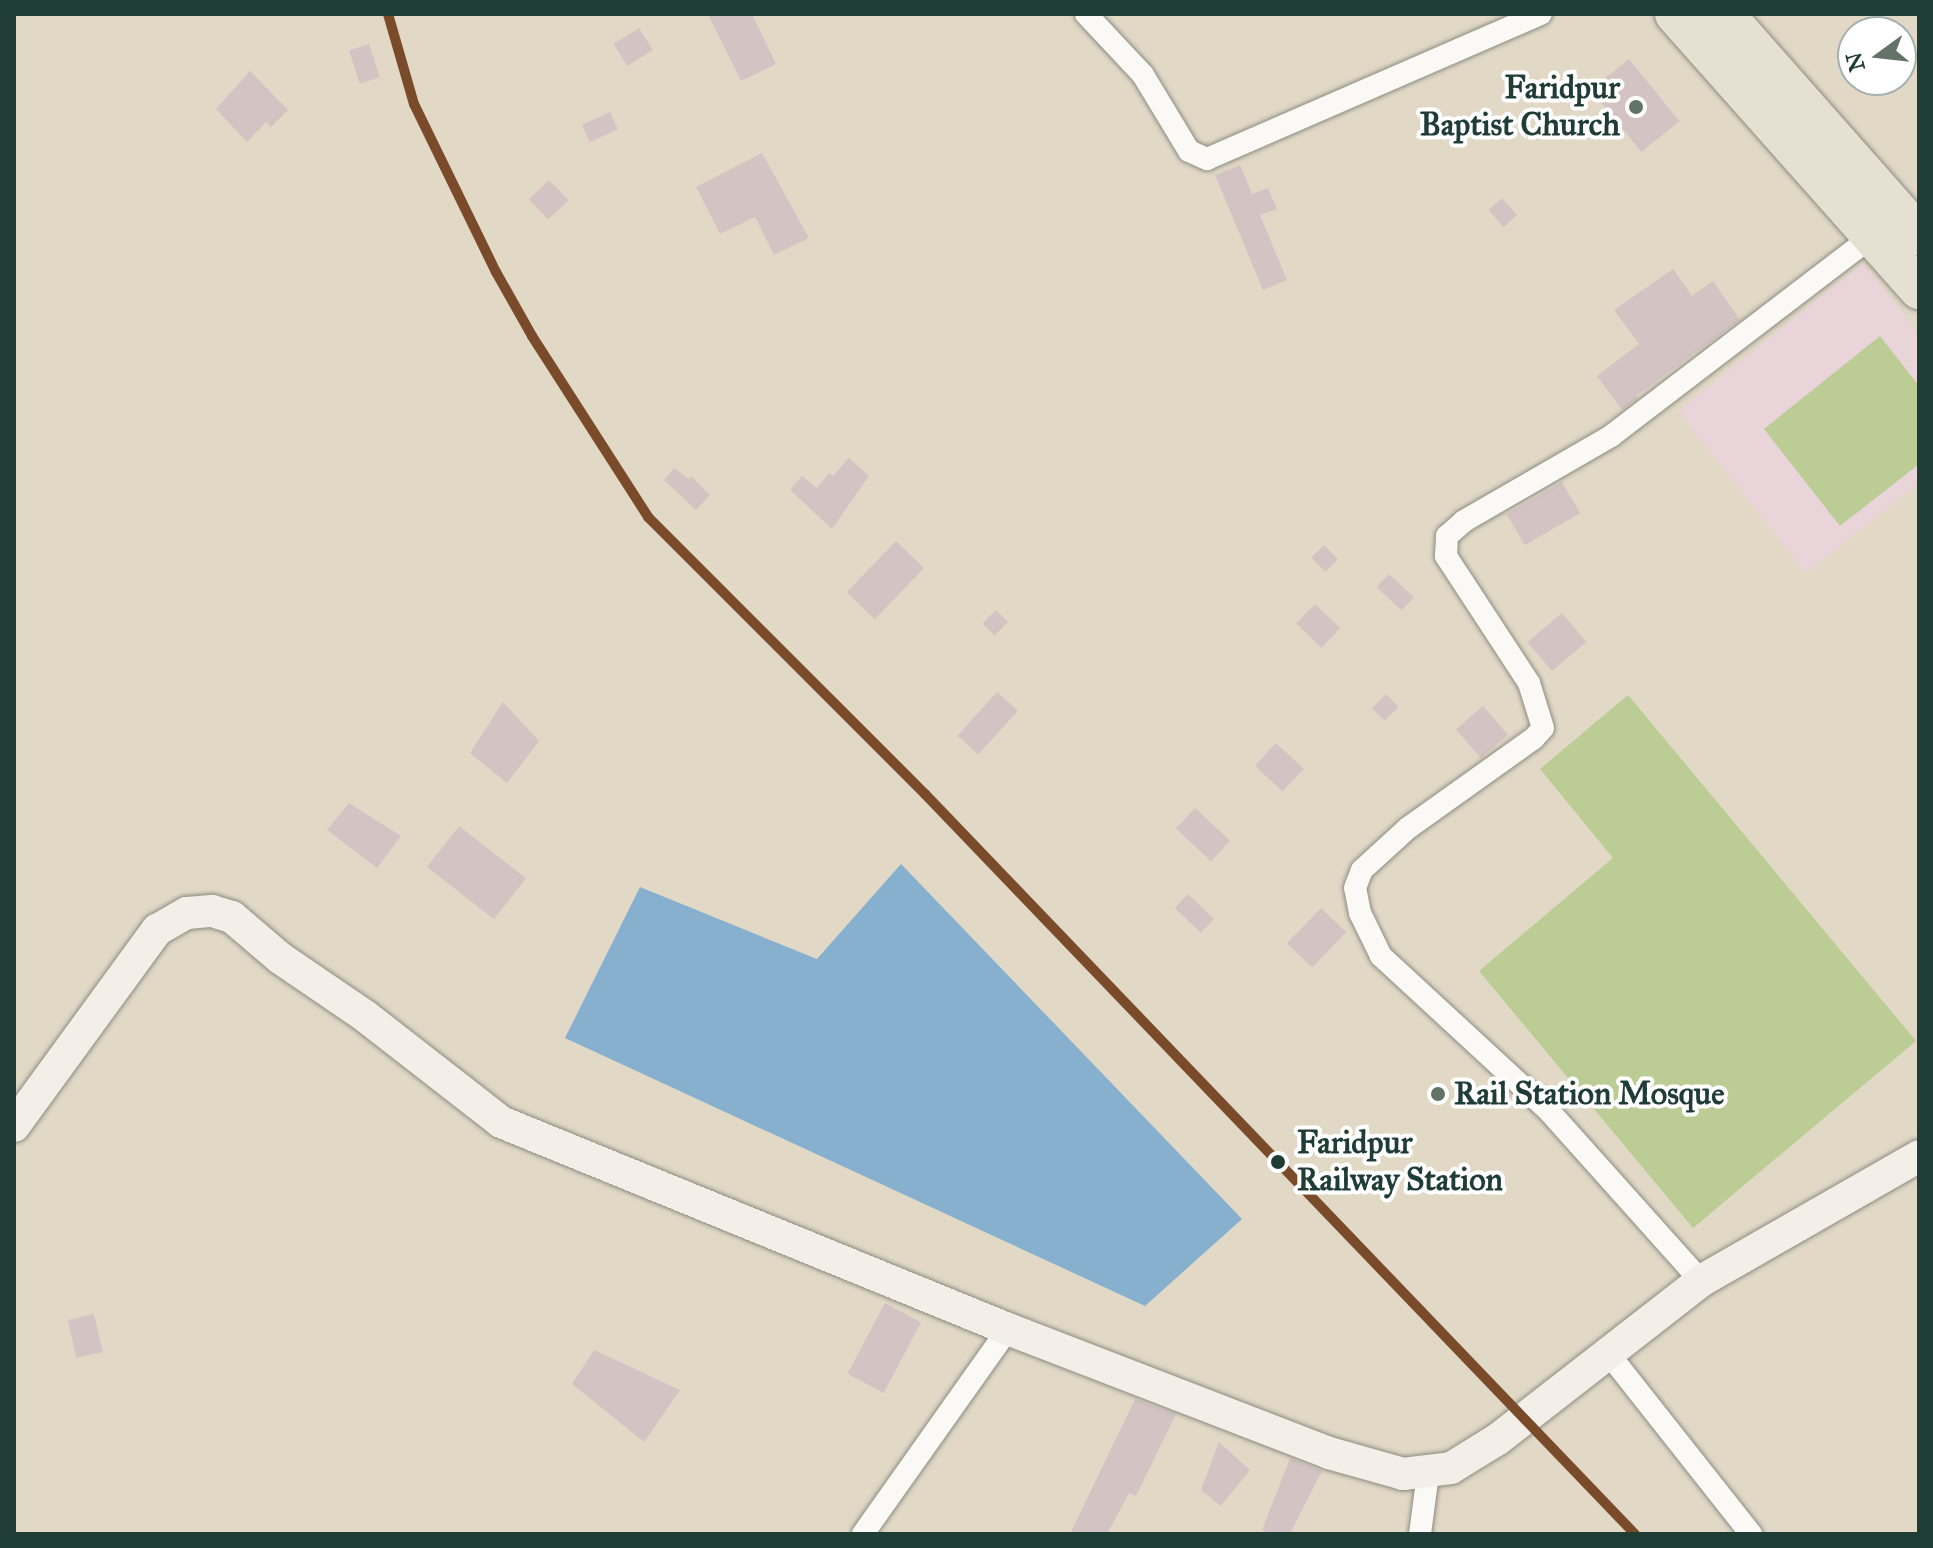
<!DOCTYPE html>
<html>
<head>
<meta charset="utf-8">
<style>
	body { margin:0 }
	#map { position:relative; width:1933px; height:1548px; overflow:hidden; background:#e1d8c6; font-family:"IM FELL Great Primer",serif }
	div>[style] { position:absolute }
	.built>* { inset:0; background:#e8d4d9 }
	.green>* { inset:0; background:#bbcc95 }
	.water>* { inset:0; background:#87b0ce }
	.building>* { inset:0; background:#d3c4c3; transform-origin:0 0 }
	.roads { filter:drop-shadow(0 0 2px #8b8c81) drop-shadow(0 0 2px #8b8c81) }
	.street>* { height:22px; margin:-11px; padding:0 11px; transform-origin:11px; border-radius:11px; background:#faf9f6 }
	.secondary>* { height:32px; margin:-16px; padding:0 16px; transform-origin:16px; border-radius:16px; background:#f3efe8 }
	.highway>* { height:40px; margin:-20px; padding:0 20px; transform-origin:20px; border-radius:20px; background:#e6e0d3 }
	.rail-1>* { height:10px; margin:-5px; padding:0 5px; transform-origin:5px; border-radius:5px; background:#7a4b2a }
	.dots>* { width:22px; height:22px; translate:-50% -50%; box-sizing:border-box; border:4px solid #fff; border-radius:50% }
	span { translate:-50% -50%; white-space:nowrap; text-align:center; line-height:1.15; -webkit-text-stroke:8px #fff; paint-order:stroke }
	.poi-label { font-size:32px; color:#1f3d34; font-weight:700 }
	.right { translate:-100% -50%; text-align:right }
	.left { translate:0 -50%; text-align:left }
	.stop-label { font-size:32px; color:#1f3d34; font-weight:700 }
	.frame { position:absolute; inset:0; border:16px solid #1f3d34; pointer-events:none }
	.north { position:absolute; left:1837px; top:16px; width:80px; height:80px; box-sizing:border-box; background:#fff; border:2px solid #a5b1ae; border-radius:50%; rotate:255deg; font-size:22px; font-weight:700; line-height:32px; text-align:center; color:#1f3d34 }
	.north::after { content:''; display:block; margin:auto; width:28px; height:36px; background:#637367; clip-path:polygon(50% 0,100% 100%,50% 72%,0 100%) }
</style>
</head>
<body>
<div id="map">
	<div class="built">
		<i style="clip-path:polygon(1863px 263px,1919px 334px,1919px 483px,1806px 573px,1678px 411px)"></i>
	</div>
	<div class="green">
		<i style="clip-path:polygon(1880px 336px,1919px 386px,1919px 464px,1840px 526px,1764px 429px)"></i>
		<i style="clip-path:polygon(1628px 695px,1916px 1041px,1693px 1228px,1479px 971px,1613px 858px,1540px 769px)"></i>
	</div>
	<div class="water">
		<i style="clip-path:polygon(901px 864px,1242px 1219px,1145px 1306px,565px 1038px,640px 887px,817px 959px)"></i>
	</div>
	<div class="building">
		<i style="clip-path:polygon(708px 14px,752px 14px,776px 64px,741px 81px)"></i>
		<i style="left:639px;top:28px;width:26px;height:30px;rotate:58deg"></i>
		<i style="left:369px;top:44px;width:35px;height:21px;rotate:72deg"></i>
		<i style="left:1629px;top:59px;width:80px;height:49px;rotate:51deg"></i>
		<i style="clip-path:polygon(250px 71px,288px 110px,271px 127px,266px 122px,247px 142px,216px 109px)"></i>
		<i style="left:610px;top:112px;width:19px;height:31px;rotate:65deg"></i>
		<i style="clip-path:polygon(762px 153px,809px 238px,774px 255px,755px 217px,720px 234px,696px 187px)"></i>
		<i style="clip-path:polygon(1240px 165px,1252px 194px,1268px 188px,1277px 209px,1260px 215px,1287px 280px,1263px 290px,1215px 175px)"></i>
		<i style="left:549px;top:180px;width:28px;height:28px;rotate:46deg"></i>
		<i style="left:1502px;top:198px;width:23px;height:18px;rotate:49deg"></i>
		<i style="clip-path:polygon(1673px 269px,1692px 296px,1713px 281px,1740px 320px,1636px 396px,1638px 398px,1622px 410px,1597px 376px,1639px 344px,1614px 310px)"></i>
		<i style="clip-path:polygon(849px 458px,869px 476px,832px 529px,790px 490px,802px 476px,817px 488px,829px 473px,833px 476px)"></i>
		<i style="clip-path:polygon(674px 468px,689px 479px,691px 476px,710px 495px,696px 510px,664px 480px)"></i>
		<i style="left:1562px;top:482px;width:36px;height:64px;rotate:60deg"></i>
		<i style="left:896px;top:541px;width:39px;height:71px;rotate:44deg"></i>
		<i style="left:1324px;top:545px;width:20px;height:18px;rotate:45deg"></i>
		<i style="left:1389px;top:574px;width:34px;height:18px;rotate:43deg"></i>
		<i style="left:1315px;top:604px;width:35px;height:27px;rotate:44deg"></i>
		<i style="left:996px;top:610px;width:17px;height:19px;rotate:45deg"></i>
		<i style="left:1562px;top:613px;width:38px;height:45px;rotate:50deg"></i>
		<i style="left:997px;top:692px;width:28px;height:59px;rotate:42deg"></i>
		<i style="left:1386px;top:694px;width:18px;height:20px;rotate:45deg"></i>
		<i style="clip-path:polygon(503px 702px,539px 741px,507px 783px,470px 753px)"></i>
		<i style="left:1483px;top:706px;width:38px;height:36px;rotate:49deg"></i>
		<i style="left:1276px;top:743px;width:38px;height:31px;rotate:43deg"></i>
		<i style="clip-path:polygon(349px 803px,401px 836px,377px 868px,327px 830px)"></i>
		<i style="left:1195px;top:808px;width:48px;height:28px;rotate:43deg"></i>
		<i style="left:459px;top:826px;width:85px;height:52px;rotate:38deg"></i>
		<i style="left:1188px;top:894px;width:36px;height:19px;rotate:44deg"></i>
		<i style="left:1321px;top:908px;width:35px;height:49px;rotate:44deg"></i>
		<i style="left:885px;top:1303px;width:41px;height:80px;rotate:28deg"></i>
		<i style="left:94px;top:1314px;width:39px;height:27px;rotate:77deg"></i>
		<i style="clip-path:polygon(594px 1350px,680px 1390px,644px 1442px,572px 1384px)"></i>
		<i style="clip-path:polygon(1135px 1399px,1176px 1414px,1136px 1496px,1129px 1493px,1107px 1534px,1070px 1534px)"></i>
		<i style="clip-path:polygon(1219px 1442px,1250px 1470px,1221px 1506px,1201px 1490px)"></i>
		<i style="clip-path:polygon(1290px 1458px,1322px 1471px,1290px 1534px,1271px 1534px,1262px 1530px)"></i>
	</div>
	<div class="roads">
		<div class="street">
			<i style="left:1086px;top:14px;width:83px;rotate:46.9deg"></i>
			<i style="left:1143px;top:75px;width:89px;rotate:58.8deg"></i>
			<i style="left:1189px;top:151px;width:20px;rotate:24deg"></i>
			<i style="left:1207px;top:159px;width:364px;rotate:-23.5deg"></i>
			<i style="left:1701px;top:1281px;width:227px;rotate:-131.8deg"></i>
			<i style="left:1550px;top:1112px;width:230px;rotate:-137.3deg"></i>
			<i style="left:1381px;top:956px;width:48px;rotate:-116deg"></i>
			<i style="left:1360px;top:913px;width:25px;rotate:-101deg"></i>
			<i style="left:1355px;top:888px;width:19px;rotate:-69deg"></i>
			<i style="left:1362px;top:870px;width:62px;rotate:-42.4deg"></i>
			<i style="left:1408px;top:828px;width:155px;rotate:-35.5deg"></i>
			<i style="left:1534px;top:738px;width:13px;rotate:-48deg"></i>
			<i style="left:1543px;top:728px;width:47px;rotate:-107.3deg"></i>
			<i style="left:1529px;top:683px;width:152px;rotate:-123.2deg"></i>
			<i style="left:1446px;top:556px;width:20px;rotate:-87deg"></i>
			<i style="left:1447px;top:536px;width:23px;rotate:-41deg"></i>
			<i style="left:1464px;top:521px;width:170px;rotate:-30deg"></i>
			<i style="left:1611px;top:436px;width:326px;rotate:-37.4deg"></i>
			<i style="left:1608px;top:1353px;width:231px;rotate:51.7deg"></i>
			<i style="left:863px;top:1534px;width:251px;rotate:-54.7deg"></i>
			<i style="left:1420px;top:1534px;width:62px;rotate:-82.5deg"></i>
		</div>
		<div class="secondary">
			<i style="left:14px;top:1126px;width:243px;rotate:-53.9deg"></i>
			<i style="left:157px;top:930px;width:34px;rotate:-30deg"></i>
			<i style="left:187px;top:913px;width:25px;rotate:-5deg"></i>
			<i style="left:212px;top:911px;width:21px;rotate:17deg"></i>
			<i style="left:232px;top:917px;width:63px;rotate:40.5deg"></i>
			<i style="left:280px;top:958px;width:103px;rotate:34.3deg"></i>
			<i style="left:365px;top:1016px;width:172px;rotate:37.9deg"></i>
			<i style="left:501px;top:1122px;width:548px;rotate:22.21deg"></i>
			<i style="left:1008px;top:1329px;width:344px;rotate:21.1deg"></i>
			<i style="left:1329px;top:1453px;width:77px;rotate:15.8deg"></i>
			<i style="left:1403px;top:1474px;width:48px;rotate:-7.1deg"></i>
			<i style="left:1451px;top:1468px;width:55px;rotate:-31.7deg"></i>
			<i style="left:1498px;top:1439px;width:257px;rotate:-37.9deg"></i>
			<i style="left:1701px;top:1281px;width:251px;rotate:-29.8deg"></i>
		</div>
		<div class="highway">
			<i style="left:1675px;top:14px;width:368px;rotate:48.4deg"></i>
			<i style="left:1724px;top:14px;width:295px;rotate:48.6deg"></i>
		</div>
	</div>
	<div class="rail-1">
		<i style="left:388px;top:14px;width:94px;rotate:73.9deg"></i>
		<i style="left:414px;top:104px;width:187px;rotate:64deg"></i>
		<i style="left:496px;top:272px;width:73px;rotate:60.6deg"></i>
		<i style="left:532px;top:336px;width:215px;rotate:57.3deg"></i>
		<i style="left:648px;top:517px;width:392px;rotate:45deg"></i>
		<i style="left:925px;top:794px;width:1026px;rotate:46.19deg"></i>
	</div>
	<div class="dots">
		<i style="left:1636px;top:107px;background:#637367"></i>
		<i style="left:1438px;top:1094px;background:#637367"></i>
		<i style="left:1278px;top:1162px;background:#1f3d34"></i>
	</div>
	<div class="poi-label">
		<span class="right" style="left:1620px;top:107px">Faridpur<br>Baptist Church</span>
		<span class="left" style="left:1454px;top:1094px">Rail Station Mosque</span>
	</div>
	<div class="stop-label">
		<span class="left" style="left:1297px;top:1162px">Faridpur<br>Railway Station</span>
	</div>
	<div class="frame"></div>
	<div class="north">N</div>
</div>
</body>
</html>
